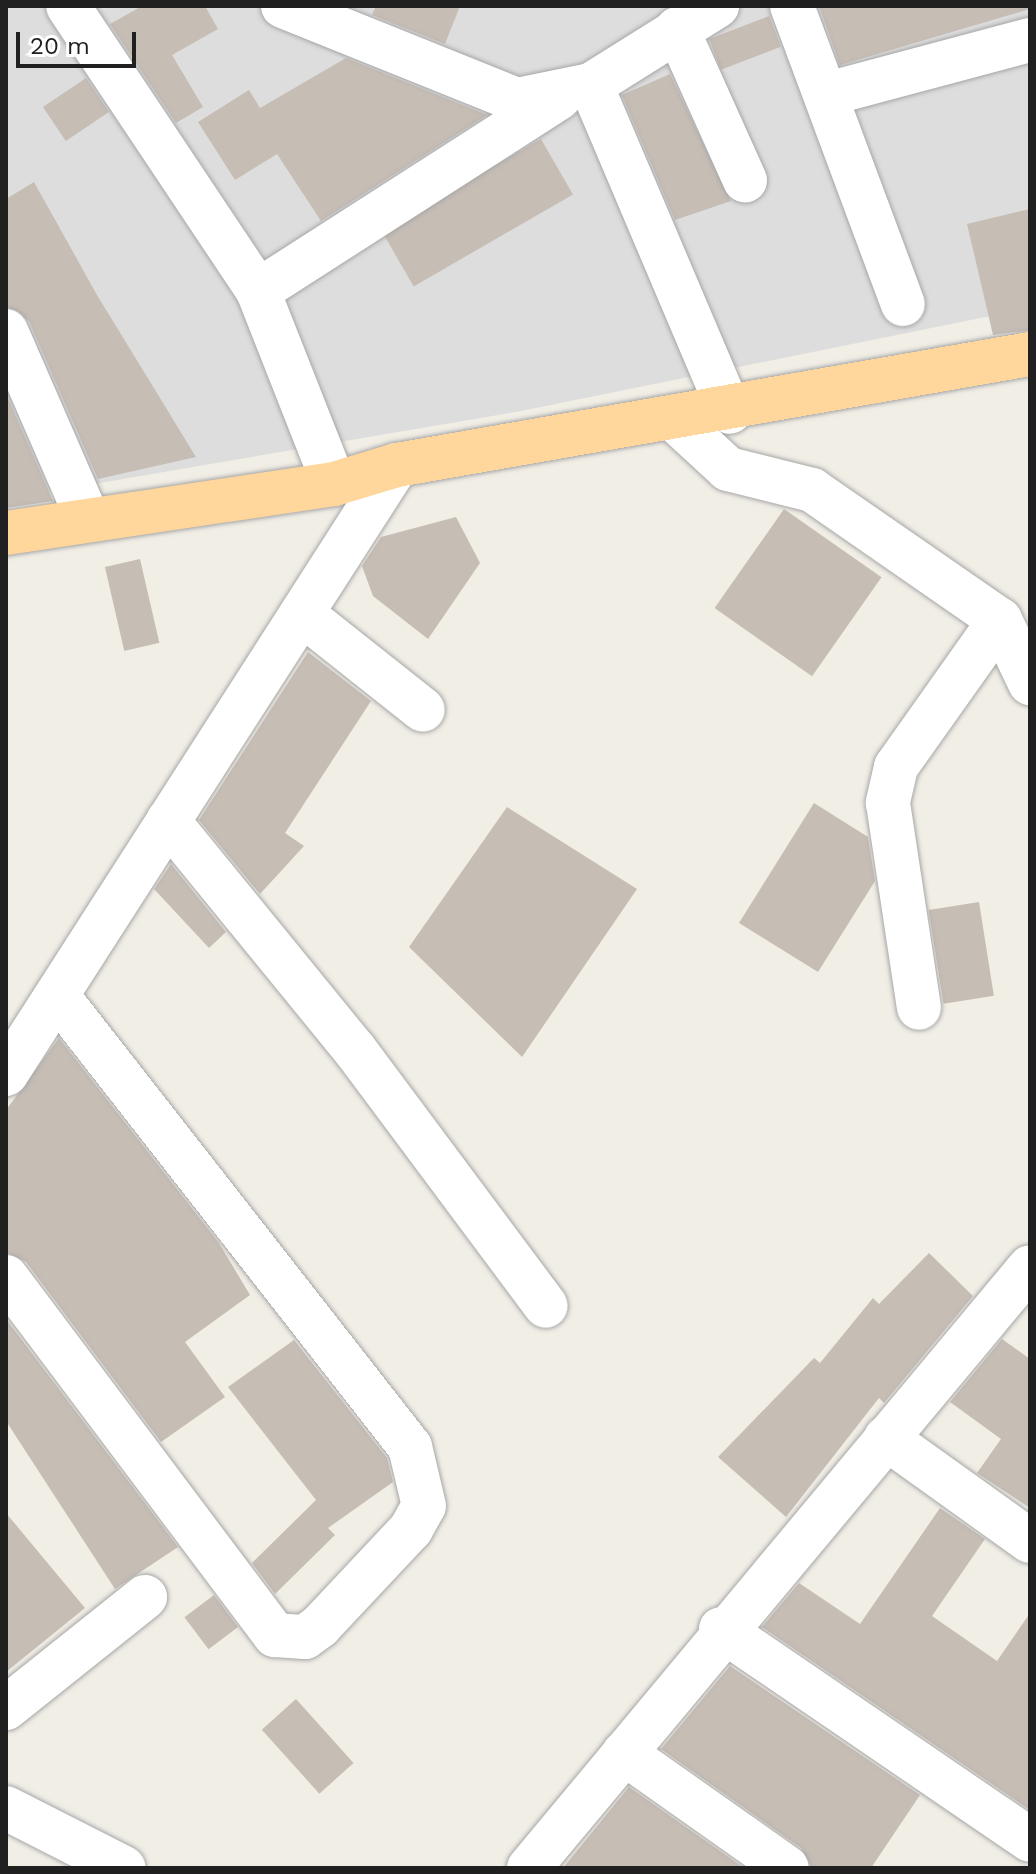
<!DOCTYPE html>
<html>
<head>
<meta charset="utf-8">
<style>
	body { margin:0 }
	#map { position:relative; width:1036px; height:1874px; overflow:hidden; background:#f1eee6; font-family:"Work Sans",sans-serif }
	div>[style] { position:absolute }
	.residential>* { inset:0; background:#dedddd }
	.building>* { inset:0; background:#c6bdb5; transform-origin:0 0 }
	.roads { filter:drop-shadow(0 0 2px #a7a7a7) drop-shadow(0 0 2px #a7a7a7) }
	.minor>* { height:44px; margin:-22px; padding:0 22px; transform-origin:22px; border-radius:22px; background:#fff }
	.major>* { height:44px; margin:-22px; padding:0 22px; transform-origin:22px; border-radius:22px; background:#ffd79d }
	span { translate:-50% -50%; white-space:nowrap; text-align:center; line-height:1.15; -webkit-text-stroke:8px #fff; paint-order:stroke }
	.frame { position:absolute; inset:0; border:8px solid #202020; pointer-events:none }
	.scale { position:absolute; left:16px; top:32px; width:120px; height:36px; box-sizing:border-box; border:4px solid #202020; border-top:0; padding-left:10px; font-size:24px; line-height:28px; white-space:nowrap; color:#202020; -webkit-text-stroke:6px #fff; paint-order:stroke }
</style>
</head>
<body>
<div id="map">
	<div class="residential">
		<i style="clip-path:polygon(6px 6px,1030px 6px,1030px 308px,521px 411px,6px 499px)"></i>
	</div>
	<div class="building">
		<i style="clip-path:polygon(142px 6px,205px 6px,218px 29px,172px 55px,203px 107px,176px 123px,110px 24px)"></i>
		<i style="clip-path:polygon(376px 6px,460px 6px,445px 44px,372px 15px)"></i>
		<i style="clip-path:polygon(819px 6px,1030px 6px,1030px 9px,840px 65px)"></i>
		<i style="left:769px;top:16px;width:33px;height:64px;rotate:69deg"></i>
		<i style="clip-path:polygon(346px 58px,487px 115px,321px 221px,277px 154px,235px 180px,198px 122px,249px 90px,260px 108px)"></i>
		<i style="clip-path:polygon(670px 74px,731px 201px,675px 220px,622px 95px)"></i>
		<i style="left:86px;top:78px;width:41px;height:52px;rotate:56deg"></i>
		<i style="left:541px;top:139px;width:64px;height:184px;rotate:60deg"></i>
		<i style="clip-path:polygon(34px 182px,97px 295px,196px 457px,98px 479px,29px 321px,6px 306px,6px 199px)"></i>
		<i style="clip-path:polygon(1030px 209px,1030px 330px,993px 335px,967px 224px)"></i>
		<i style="clip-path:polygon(6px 394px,53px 501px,6px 508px)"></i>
		<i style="left:784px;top:509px;width:119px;height:121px;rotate:35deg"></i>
		<i style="clip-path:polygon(456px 517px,480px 563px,428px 639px,373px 596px,362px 566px,381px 537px)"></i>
		<i style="left:140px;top:559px;width:86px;height:36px;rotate:77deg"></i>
		<i style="clip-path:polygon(308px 652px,371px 701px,285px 833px,304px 846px,260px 894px,199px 820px)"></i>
		<i style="clip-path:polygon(814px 803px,868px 837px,875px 881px,818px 972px,739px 923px)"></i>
		<i style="clip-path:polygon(507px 807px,637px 889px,522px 1057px,409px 947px)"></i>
		<i style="clip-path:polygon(171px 864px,226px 932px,209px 948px,154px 889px)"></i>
		<i style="left:979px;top:902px;width:95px;height:51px;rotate:81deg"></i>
		<i style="clip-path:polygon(59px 1038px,219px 1243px,250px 1295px,185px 1342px,225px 1397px,161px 1442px,26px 1262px,6px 1252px,6px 1110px)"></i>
		<i style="clip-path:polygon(929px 1253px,973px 1296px,884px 1403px,879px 1398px,786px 1517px,718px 1457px,814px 1358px,820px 1363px,873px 1298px,879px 1304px)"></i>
		<i style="clip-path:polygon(6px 1319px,178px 1547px,115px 1589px,6px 1421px)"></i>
		<i style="clip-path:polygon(1002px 1339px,1030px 1359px,1030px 1508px,977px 1473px,1001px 1439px,950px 1402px)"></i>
		<i style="clip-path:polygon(294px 1340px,387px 1458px,393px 1482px,328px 1528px,335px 1535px,275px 1594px,252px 1563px,316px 1500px,228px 1387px)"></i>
		<i style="clip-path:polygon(940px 1508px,985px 1539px,932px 1616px,997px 1661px,1030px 1613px,1030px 1810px,762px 1627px,799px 1583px,860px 1624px)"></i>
		<i style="clip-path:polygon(6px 1513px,85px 1608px,6px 1672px)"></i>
		<i style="left:214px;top:1595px;width:40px;height:37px;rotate:53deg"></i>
		<i style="clip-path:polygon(730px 1666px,920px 1795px,871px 1868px,812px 1868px,801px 1848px,661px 1749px)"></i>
		<i style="left:296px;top:1699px;width:86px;height:46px;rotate:48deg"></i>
		<i style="clip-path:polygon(629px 1787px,744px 1868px,563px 1868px)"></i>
	</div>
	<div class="roads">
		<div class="minor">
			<i style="left:68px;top:6px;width:343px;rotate:56.3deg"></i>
			<i style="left:258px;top:291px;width:207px;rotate:68.5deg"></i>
			<i style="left:283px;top:6px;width:252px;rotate:21.9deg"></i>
			<i style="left:517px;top:100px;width:76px;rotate:-11.5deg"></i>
			<i style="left:591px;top:85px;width:149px;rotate:-32.1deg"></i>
			<i style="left:792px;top:6px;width:318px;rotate:69.6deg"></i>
			<i style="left:677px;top:29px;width:166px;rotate:65.8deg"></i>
			<i style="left:591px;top:85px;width:355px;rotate:67deg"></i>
			<i style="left:827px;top:94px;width:210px;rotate:-14.9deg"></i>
			<i style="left:258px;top:291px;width:358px;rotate:-32.7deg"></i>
			<i style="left:6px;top:331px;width:203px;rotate:66.5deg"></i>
			<i style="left:676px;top:421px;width:71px;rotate:42.7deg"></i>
			<i style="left:728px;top:469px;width:87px;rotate:14deg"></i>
			<i style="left:812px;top:490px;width:229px;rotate:34.7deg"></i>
			<i style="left:1000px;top:620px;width:180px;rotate:125.3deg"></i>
			<i style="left:896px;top:767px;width:37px;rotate:103deg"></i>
			<i style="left:888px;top:803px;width:207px;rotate:81.4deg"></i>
			<i style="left:302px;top:614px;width:154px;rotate:38.4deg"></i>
			<i style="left:1000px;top:620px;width:70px;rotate:64.5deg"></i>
			<i style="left:168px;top:821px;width:296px;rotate:50.8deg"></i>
			<i style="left:355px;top:1050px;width:319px;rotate:53.3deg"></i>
			<i style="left:6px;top:1074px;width:724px;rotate:-57.3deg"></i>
			<i style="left:6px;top:1277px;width:448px;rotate:53.1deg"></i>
			<i style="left:275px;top:1635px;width:30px;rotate:4deg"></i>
			<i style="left:305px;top:1637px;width:19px;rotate:-36deg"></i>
			<i style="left:320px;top:1626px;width:133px;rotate:-46.8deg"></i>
			<i style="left:411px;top:1529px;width:26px;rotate:-61deg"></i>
			<i style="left:424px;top:1506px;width:61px;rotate:-103.3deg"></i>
			<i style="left:410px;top:1447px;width:570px;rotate:-128.02deg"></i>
			<i style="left:886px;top:1438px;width:177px;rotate:35.6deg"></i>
			<i style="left:721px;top:1629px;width:374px;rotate:34.3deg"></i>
			<i style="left:6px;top:1708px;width:178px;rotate:-38.6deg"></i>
			<i style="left:624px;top:1753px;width:199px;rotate:35.2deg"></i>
			<i style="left:6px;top:1808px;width:132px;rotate:27deg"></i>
			<i style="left:529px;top:1868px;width:782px;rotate:-50.19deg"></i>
		</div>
		<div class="major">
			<i style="left:6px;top:533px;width:332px;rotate:-8.5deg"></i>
			<i style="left:334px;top:484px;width:66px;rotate:-16.8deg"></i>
			<i style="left:397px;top:465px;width:643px;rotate:-9.95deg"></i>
		</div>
	</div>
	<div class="frame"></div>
	<div class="scale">20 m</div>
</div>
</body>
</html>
